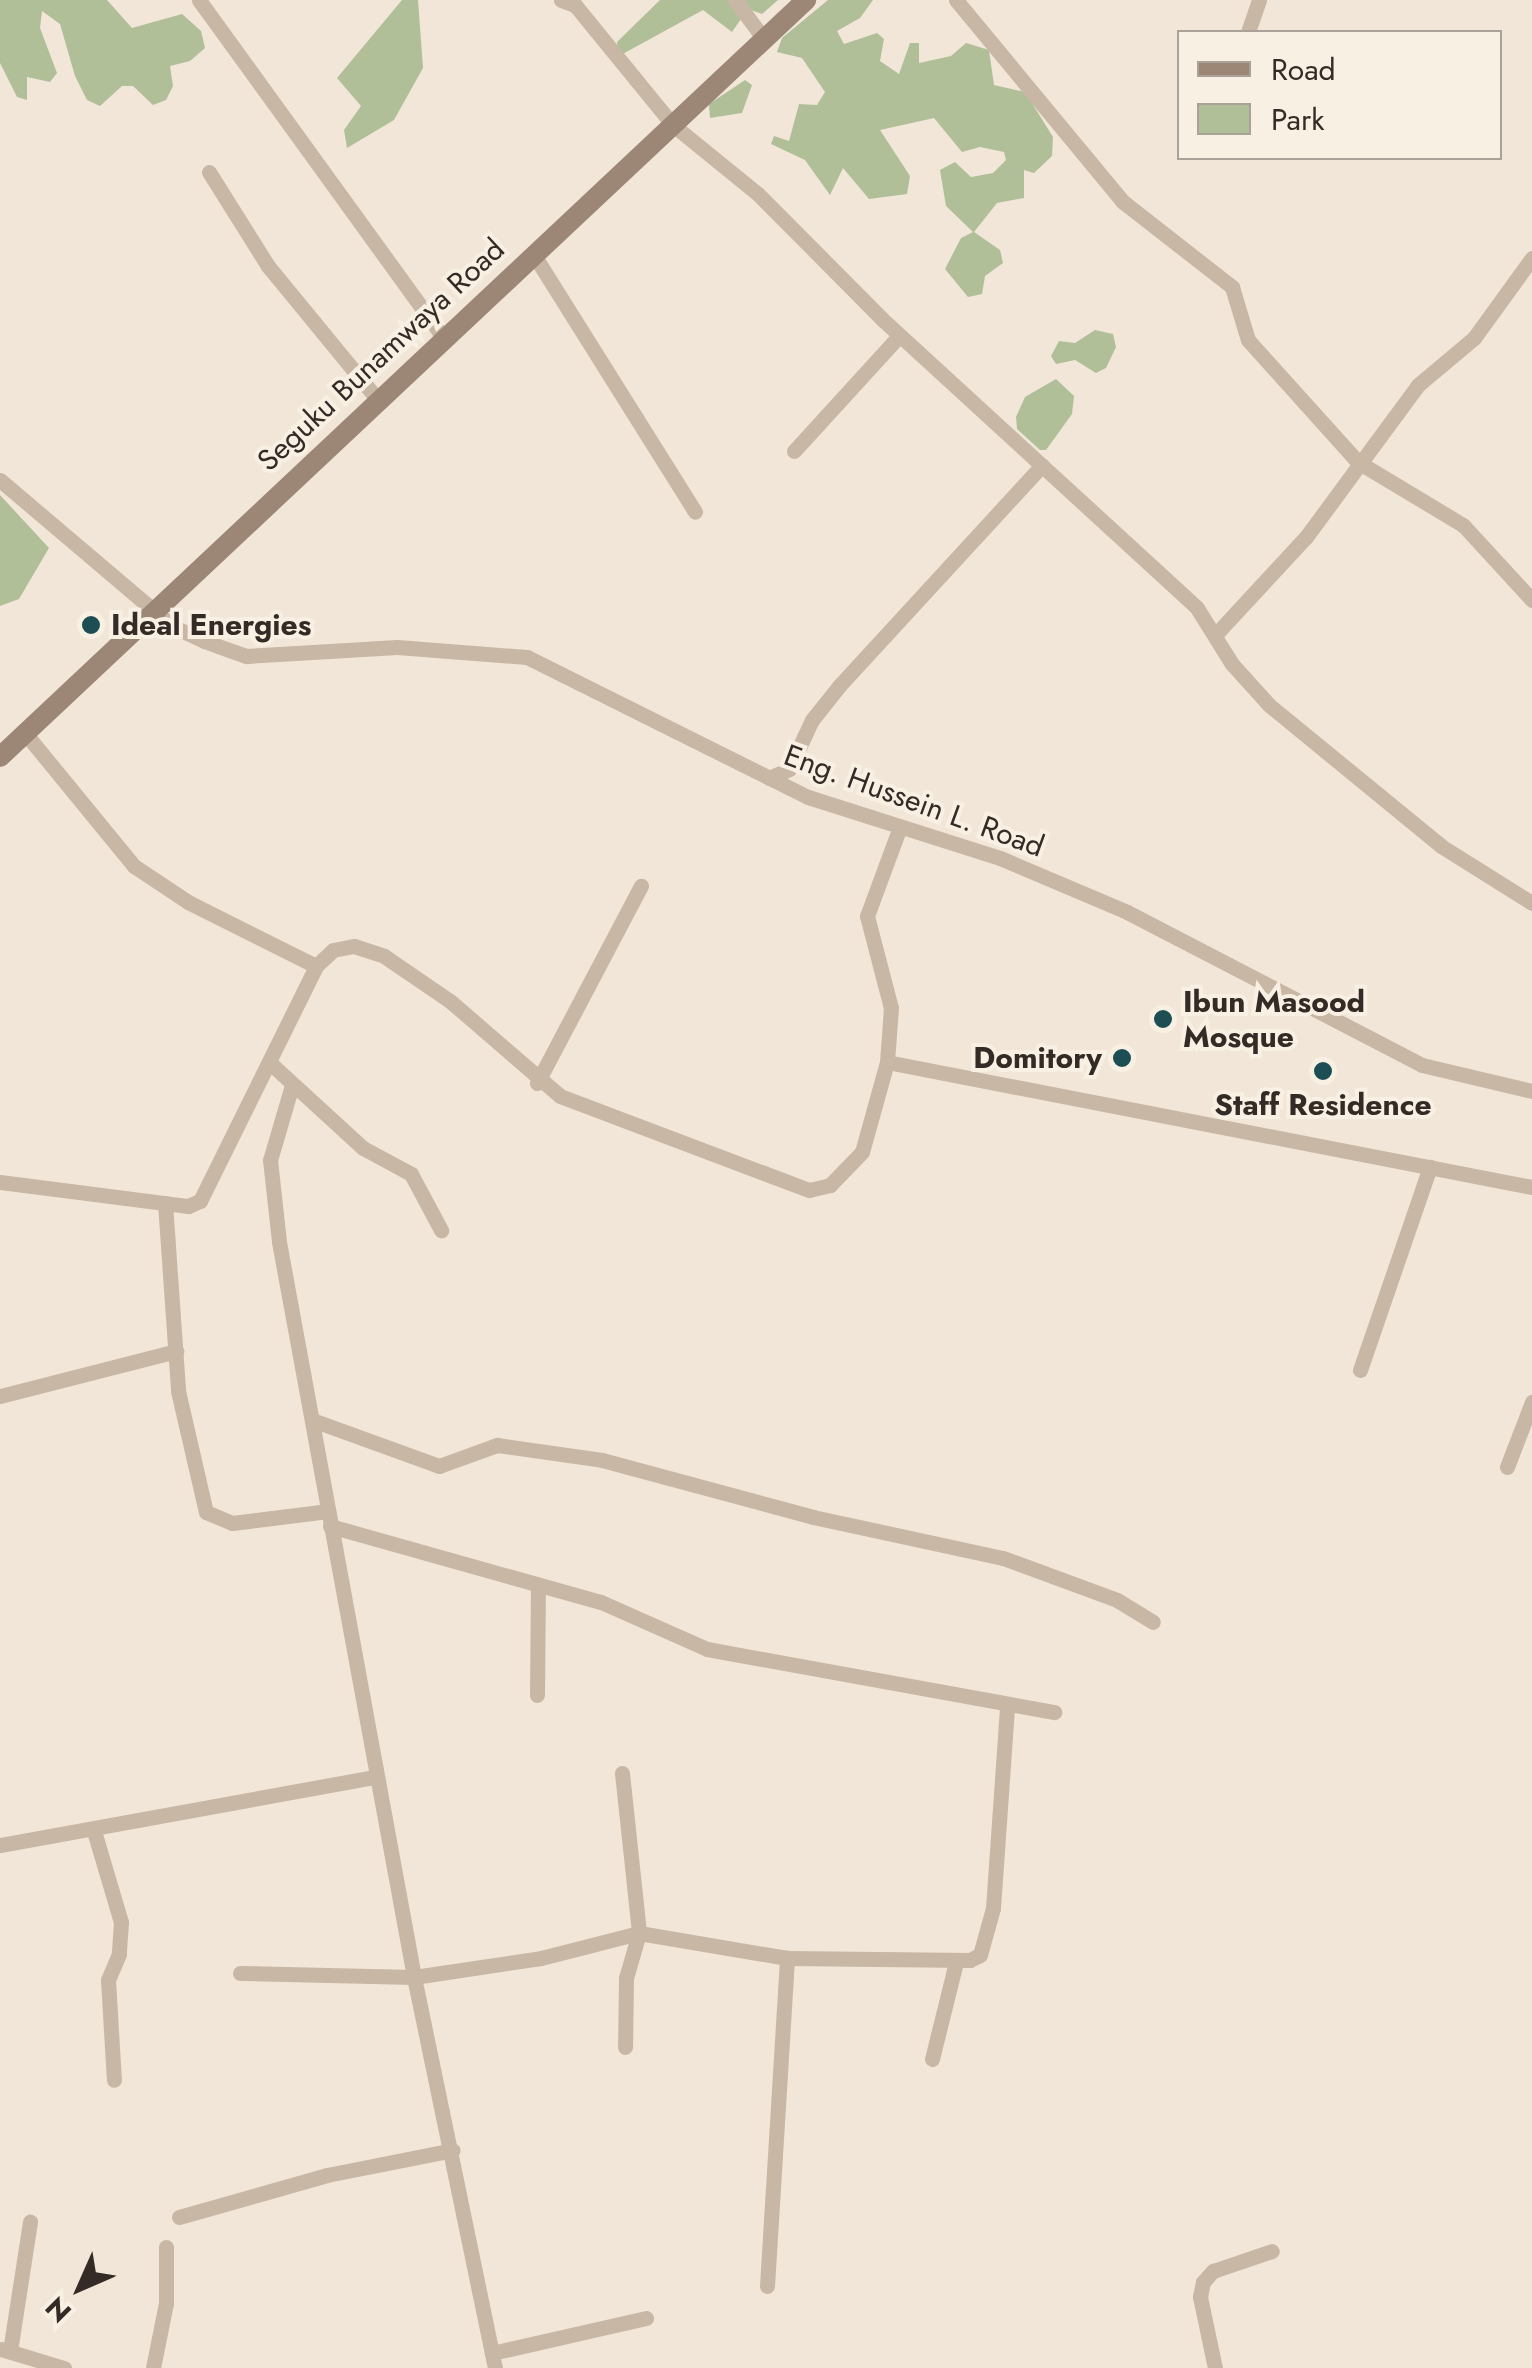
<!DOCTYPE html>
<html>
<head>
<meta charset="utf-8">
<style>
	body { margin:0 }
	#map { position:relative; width:1532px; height:2368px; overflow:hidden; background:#f1e6d8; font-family:Jost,sans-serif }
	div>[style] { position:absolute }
	.green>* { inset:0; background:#b0bf98 }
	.minor>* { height:15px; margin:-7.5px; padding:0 7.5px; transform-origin:7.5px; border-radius:7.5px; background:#c8b7a4 }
	.secondary>* { height:20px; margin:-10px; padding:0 10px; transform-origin:10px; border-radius:10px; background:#9c8676 }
	.dots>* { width:28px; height:28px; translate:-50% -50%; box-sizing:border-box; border:5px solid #f9f0e4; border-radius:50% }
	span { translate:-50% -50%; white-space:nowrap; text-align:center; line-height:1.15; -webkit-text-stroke:8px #f9f0e4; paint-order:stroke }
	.street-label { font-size:30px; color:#342b26 }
	.poi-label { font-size:30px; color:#342b26; font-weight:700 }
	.left { translate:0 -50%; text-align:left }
	.right { translate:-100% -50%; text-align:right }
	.legend { position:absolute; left:1177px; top:30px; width:325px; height:130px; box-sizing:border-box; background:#f9f0e4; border:2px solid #aaa198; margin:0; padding:12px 18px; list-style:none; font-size:30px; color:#342b26 }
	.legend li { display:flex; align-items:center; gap:20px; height:50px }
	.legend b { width:50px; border:2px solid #aaa198 }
	.north { position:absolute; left:30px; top:2238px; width:100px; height:100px; -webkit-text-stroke:8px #f9f0e4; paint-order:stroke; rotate:225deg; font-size:28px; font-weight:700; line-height:40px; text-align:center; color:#342b26 }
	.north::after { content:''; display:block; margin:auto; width:35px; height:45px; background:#342b26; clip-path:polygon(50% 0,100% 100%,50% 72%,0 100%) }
</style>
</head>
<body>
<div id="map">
	<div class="green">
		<i style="clip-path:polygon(0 0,107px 0,132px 28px,182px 14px,201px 31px,205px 48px,190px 61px,170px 66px,173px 86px,166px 100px,153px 105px,133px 86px,122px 86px,100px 106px,87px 100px,75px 76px,60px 24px,42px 11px,40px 28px,57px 73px,50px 82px,27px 77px,27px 100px,17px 97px,0 63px)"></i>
		<i style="clip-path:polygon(402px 0,418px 0,423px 68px,394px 120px,347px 148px,344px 130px,361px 106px,337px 78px)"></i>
		<i style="clip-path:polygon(660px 0,778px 0,762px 14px,748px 9px,732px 32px,703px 10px,619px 56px,617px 42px)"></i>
		<i style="clip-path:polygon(828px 0,873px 0,860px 18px,837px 31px,844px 44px,877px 33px,884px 39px,880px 61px,899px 74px,910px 43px,919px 43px,919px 63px,951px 56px,966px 43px,989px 50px,994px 85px,1025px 92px,1053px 137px,1052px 156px,1034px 173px,1024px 170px,1024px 198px,997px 203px,974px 232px,1000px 250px,1003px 263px,985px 276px,982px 294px,968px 297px,945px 269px,961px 238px,973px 232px,946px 206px,940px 170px,955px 162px,971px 177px,993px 173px,1006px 160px,1004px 152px,980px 147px,962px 152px,934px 118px,880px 130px,910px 176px,907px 194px,869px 199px,843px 168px,830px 195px,805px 160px,771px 144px,774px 136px,789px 141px,799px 104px,817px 105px,825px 92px,802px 58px,777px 52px,782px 38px)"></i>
		<i style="clip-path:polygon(745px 80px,752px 85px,742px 113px,710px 118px,709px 104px)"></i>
		<i style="clip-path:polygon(1095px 330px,1113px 334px,1116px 347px,1106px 368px,1096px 373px,1075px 360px,1056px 364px,1051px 356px,1059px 341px,1075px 343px)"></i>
		<i style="clip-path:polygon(1056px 379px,1074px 396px,1072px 414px,1046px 450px,1040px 450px,1017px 429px,1016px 417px,1025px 397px)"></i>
		<i style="clip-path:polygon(0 495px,49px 548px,19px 599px,0 606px)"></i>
	</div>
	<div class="minor">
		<i style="left:199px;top:0;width:418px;rotate:54.1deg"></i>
		<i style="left:561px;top:0;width:15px;rotate:20deg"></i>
		<i style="left:575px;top:5px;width:155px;rotate:50.8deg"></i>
		<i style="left:673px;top:125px;width:109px;rotate:39.1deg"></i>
		<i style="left:758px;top:194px;width:176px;rotate:45.2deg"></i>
		<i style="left:882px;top:319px;width:427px;rotate:42.5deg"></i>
		<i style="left:1197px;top:608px;width:66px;rotate:58deg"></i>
		<i style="left:1232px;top:664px;width:55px;rotate:47.9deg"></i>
		<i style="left:1269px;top:705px;width:222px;rotate:39.3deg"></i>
		<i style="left:1441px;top:846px;width:107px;rotate:32.1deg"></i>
		<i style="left:735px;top:0;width:49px;rotate:53.4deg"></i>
		<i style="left:956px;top:0;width:261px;rotate:50.4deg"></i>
		<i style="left:1122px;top:201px;width:140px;rotate:38deg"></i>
		<i style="left:1232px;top:287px;width:55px;rotate:73.2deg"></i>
		<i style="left:1248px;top:340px;width:164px;rotate:48deg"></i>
		<i style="left:1358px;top:462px;width:122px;rotate:31deg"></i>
		<i style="left:1463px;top:525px;width:102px;rotate:47.4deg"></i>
		<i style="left:1248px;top:32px;width:34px;rotate:-71deg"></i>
		<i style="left:209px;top:172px;width:111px;rotate:57.9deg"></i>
		<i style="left:268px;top:266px;width:173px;rotate:50.6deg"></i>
		<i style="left:534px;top:255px;width:303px;rotate:57.9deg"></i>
		<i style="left:794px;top:451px;width:156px;rotate:-47.6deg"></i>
		<i style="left:0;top:480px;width:226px;rotate:40.3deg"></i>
		<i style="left:172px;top:626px;width:35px;rotate:25deg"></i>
		<i style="left:204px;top:641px;width:45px;rotate:19.7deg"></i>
		<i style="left:246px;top:656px;width:151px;rotate:-3.4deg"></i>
		<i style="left:397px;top:647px;width:130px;rotate:4.4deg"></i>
		<i style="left:527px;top:657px;width:314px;rotate:26.5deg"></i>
		<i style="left:808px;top:797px;width:201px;rotate:17.6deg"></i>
		<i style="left:1000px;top:858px;width:138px;rotate:23deg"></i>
		<i style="left:1127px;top:912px;width:332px;rotate:27.4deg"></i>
		<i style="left:1422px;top:1065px;width:113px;rotate:13.3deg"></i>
		<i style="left:1217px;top:633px;width:131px;rotate:-47.2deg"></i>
		<i style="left:1306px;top:537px;width:189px;rotate:-53.6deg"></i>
		<i style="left:1418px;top:385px;width:73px;rotate:-40deg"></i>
		<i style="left:1474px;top:338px;width:99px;rotate:-54.1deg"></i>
		<i style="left:25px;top:733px;width:172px;rotate:50.7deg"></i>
		<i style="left:134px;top:866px;width:65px;rotate:33.7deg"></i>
		<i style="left:188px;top:902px;width:143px;rotate:26.6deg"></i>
		<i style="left:769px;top:778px;width:22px;rotate:-24deg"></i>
		<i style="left:789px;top:769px;width:54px;rotate:-64.9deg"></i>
		<i style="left:812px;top:720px;width:43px;rotate:-51.5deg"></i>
		<i style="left:839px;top:686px;width:300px;rotate:-47.4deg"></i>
		<i style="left:269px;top:1062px;width:127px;rotate:42.5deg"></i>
		<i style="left:363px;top:1148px;width:55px;rotate:28.4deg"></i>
		<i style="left:411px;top:1174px;width:64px;rotate:61.8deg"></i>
		<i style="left:887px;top:1062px;width:657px;rotate:10.97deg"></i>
		<i style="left:537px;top:1083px;width:223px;rotate:-62.2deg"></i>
		<i style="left:292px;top:1085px;width:78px;rotate:106.3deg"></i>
		<i style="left:270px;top:1160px;width:82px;rotate:83.7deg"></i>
		<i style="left:279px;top:1242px;width:747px;rotate:79.59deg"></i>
		<i style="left:414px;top:1977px;width:399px;rotate:78.3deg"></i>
		<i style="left:0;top:1182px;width:190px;rotate:7.3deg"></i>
		<i style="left:188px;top:1206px;width:13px;rotate:-23deg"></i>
		<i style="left:200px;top:1201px;width:262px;rotate:-63.7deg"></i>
		<i style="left:316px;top:966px;width:23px;rotate:-43deg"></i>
		<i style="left:333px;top:950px;width:21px;rotate:-11deg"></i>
		<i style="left:354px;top:946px;width:32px;rotate:18deg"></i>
		<i style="left:384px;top:956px;width:80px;rotate:34.3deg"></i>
		<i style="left:450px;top:1001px;width:145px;rotate:40.8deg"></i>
		<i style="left:560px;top:1096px;width:266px;rotate:20.7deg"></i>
		<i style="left:809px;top:1190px;width:22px;rotate:-13deg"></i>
		<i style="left:830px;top:1185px;width:46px;rotate:-45.9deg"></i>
		<i style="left:862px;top:1152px;width:93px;rotate:-74.5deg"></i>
		<i style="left:887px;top:1062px;width:54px;rotate:-85.8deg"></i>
		<i style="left:891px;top:1008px;width:95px;rotate:-104.6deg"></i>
		<i style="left:867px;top:916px;width:95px;rotate:-69.7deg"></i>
		<i style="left:165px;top:1203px;width:188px;rotate:86deg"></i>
		<i style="left:178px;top:1391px;width:124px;rotate:77deg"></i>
		<i style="left:206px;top:1512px;width:28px;rotate:23deg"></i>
		<i style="left:232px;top:1523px;width:97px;rotate:-7.1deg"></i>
		<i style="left:1360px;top:1370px;width:215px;rotate:-71deg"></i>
		<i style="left:0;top:1396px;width:182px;rotate:-14.3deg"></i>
		<i style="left:315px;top:1421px;width:132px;rotate:19.9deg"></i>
		<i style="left:439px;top:1466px;width:62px;rotate:-19.9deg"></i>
		<i style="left:497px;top:1445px;width:106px;rotate:8.1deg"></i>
		<i style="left:602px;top:1460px;width:219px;rotate:15.1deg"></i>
		<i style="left:813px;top:1517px;width:194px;rotate:12.2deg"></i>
		<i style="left:1003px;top:1558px;width:121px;rotate:20.2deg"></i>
		<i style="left:1117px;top:1600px;width:42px;rotate:31.4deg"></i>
		<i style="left:1507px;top:1467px;width:70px;rotate:-69deg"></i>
		<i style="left:330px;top:1526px;width:281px;rotate:15.7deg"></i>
		<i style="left:601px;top:1602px;width:116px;rotate:23.9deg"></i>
		<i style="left:707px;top:1649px;width:353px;rotate:10.3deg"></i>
		<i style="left:537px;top:1695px;width:110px;rotate:-89.5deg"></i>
		<i style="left:622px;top:1773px;width:161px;rotate:83.9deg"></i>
		<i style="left:639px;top:1933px;width:150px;rotate:9.6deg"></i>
		<i style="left:787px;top:1958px;width:183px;rotate:0.6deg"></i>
		<i style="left:970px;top:1960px;width:11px;rotate:-27deg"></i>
		<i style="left:980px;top:1955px;width:49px;rotate:-74.5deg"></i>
		<i style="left:993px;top:1908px;width:200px;rotate:-86deg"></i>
		<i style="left:94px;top:1831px;width:95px;rotate:73.5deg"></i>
		<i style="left:121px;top:1922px;width:32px;rotate:94deg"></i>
		<i style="left:119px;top:1954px;width:28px;rotate:113deg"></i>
		<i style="left:108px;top:1980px;width:100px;rotate:86.6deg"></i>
		<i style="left:0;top:1845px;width:381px;rotate:-10.3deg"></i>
		<i style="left:240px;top:1973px;width:174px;rotate:1.3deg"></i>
		<i style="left:414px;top:1977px;width:128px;rotate:-8.5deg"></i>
		<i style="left:541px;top:1958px;width:101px;rotate:-14.3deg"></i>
		<i style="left:639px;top:1933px;width:47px;rotate:106.1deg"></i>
		<i style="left:626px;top:1978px;width:69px;rotate:90.8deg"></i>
		<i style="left:932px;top:2059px;width:100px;rotate:-76.1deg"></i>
		<i style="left:179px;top:2217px;width:154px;rotate:-15.8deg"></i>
		<i style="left:327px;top:2175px;width:128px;rotate:-11.2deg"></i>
		<i style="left:767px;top:2286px;width:329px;rotate:-86.5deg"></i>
		<i style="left:1px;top:2349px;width:66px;rotate:16.8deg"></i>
		<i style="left:10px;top:2351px;width:131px;rotate:-81.2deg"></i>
		<i style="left:492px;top:2353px;width:158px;rotate:-12.8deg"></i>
		<i style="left:153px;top:2368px;width:66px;rotate:-78.7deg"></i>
		<i style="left:166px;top:2303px;width:56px;rotate:-90deg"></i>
		<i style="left:1215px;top:2368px;width:73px;rotate:-101.9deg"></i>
		<i style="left:1200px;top:2297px;width:15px;rotate:-79deg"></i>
		<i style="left:1203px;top:2282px;width:15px;rotate:-48deg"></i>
		<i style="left:1213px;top:2271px;width:62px;rotate:-18.7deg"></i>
	</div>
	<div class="secondary">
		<i style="left:0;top:757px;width:1106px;rotate:-43.2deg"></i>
	</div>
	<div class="dots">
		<i style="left:91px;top:625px;background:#1c4e54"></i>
		<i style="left:1163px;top:1019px;background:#1c4e54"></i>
		<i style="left:1122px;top:1058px;background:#1c4e54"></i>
		<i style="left:1323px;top:1071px;background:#1c4e54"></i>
	</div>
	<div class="street-label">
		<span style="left:381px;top:355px;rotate:-43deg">Seguku Bunamwaya Road</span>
		<span style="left:914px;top:801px;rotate:20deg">Eng. Hussein L. Road</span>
	</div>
	<div class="poi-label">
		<span class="left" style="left:111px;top:625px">Ideal Energies</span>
		<span class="left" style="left:1183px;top:1019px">Ibun Masood<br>Mosque</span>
		<span class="right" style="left:1102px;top:1058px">Domitory</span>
		<span style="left:1323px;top:1105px">Staff Residence</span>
	</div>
	<ul class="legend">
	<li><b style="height:12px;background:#9c8676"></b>Road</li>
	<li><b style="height:28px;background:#b0bf98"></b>Park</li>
	</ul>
	<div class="north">N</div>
</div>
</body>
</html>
